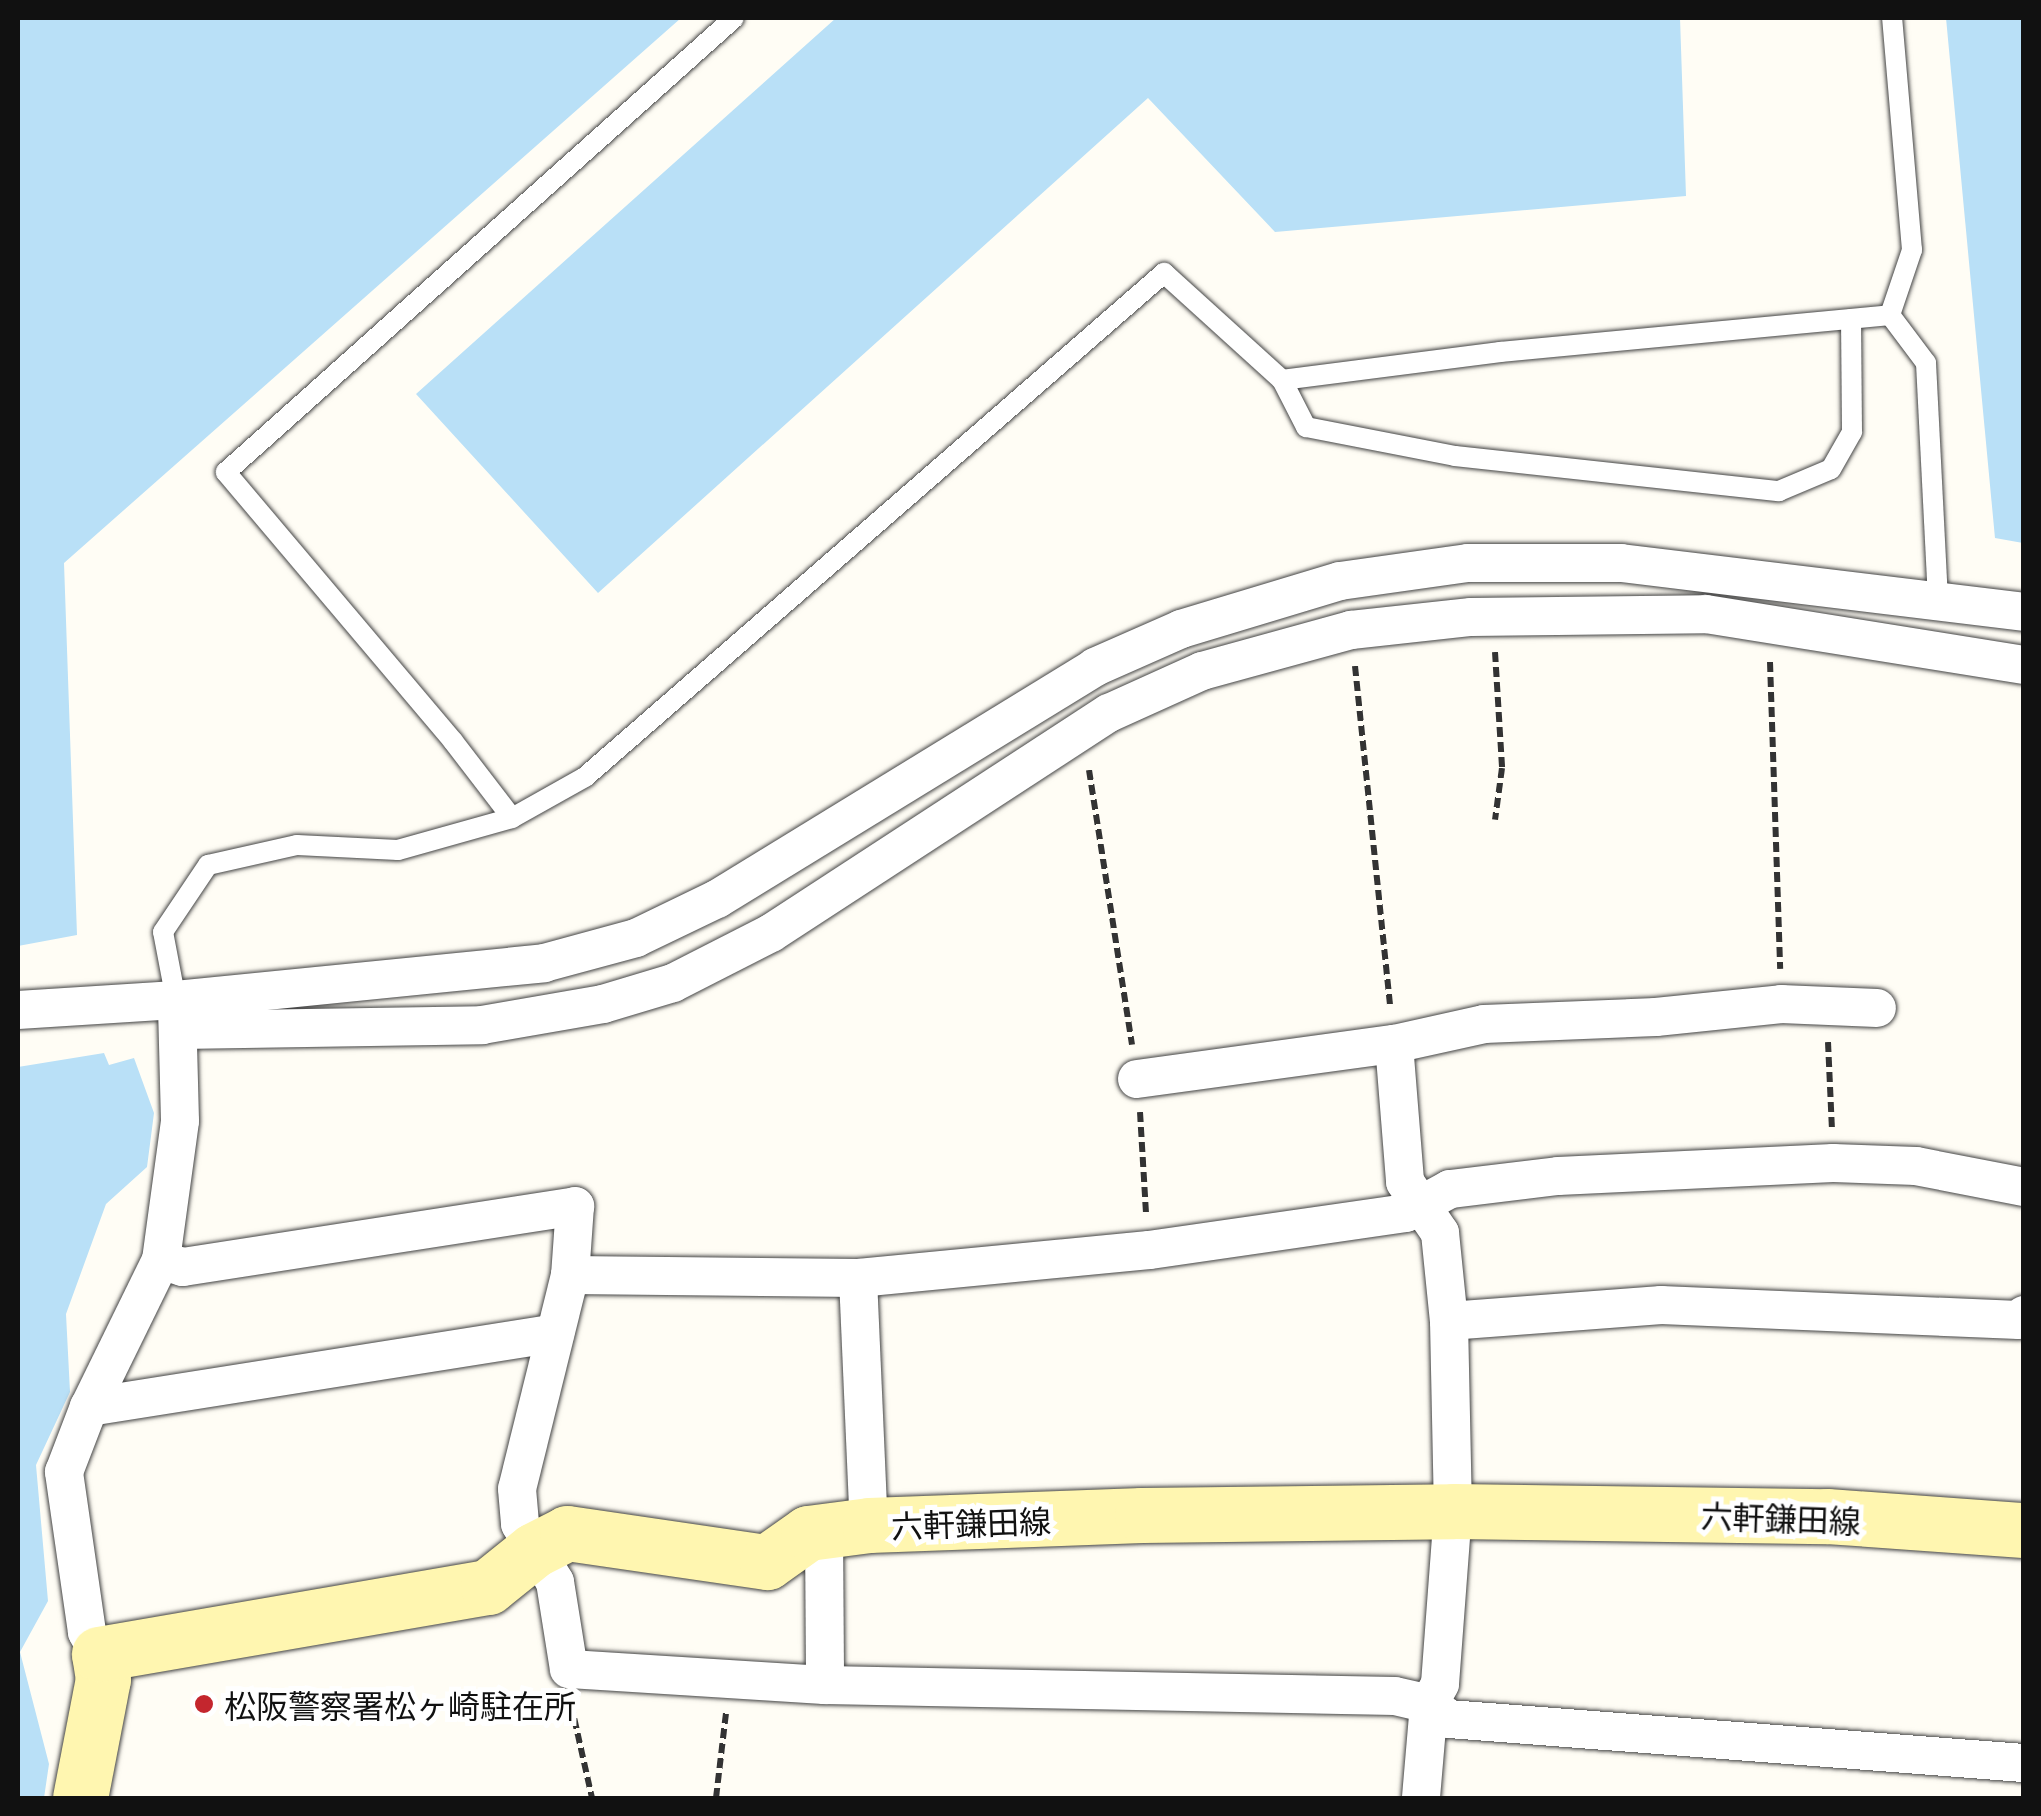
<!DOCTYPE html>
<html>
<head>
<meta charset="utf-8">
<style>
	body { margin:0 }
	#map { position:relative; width:2041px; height:1816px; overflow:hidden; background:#fffdf5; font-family:Literata,"Noto Sans JP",serif }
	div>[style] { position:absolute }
	.water>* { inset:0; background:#b9e0f7 }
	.path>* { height:6px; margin-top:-3px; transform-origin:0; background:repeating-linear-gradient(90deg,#333 0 10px,transparent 0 15px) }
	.roads { filter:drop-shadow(0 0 2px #444) drop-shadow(0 0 2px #444) }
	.service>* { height:20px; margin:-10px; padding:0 10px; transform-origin:10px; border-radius:10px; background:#fff }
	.minor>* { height:38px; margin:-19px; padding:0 19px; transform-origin:19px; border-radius:19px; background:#fff }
	.secondary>* { height:55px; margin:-27.5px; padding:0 27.5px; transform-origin:27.5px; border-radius:27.5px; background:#fff6b0 }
	.dots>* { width:28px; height:28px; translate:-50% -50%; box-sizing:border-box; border:5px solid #fff; border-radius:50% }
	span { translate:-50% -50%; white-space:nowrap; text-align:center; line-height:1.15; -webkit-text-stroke:10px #fff; paint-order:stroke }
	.street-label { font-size:32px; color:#111 }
	.poi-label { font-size:32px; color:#111 }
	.left { translate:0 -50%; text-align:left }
	.frame { position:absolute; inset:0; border:20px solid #111; pointer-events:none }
</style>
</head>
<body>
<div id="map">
	<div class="water">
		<i style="clip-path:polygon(18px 18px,681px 18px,64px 563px,77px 935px,18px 946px)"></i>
		<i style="clip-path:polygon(836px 18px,1680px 18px,1686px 196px,1275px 232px,1148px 98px,598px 593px,416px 394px)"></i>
		<i style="clip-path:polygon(1946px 18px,2023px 18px,2023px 543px,1995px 538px)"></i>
		<i style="clip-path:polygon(104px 1053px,109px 1065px,134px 1058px,154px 1113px,147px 1167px,106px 1204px,66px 1314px,70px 1392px,36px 1465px,48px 1601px,20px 1652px,49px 1764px,44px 1798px,18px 1798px,18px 1067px)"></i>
	</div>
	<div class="path">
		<i style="left:1495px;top:652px;width:116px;rotate:86.5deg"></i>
		<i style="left:1502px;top:768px;width:52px;rotate:97.7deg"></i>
		<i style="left:1770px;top:662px;width:307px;rotate:88.1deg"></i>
		<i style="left:1355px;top:666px;width:343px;rotate:84.1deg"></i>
		<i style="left:1089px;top:770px;width:278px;rotate:81.1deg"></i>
		<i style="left:1828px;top:1042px;width:88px;rotate:87.4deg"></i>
		<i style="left:1140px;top:1112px;width:102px;rotate:86.6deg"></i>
		<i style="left:571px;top:1704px;width:96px;rotate:77.4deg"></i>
		<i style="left:716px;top:1798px;width:86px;rotate:-83.3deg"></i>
	</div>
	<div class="roads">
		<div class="service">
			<i style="left:1890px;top:315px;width:69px;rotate:-71.3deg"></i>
			<i style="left:1912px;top:250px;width:233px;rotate:-94.9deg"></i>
			<i style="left:1282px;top:380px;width:53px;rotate:62.9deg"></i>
			<i style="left:1306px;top:427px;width:152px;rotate:11deg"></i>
			<i style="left:1455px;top:456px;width:326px;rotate:6.2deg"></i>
			<i style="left:1779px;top:491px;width:56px;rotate:-22.9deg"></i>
			<i style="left:1831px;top:469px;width:43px;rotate:-60.4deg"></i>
			<i style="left:1852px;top:432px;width:113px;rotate:-90.5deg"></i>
			<i style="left:512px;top:818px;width:97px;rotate:-127.5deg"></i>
			<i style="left:453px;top:741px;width:352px;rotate:-130.2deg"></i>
			<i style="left:226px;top:472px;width:681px;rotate:-41.79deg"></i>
			<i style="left:176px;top:1000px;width:69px;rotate:-100.8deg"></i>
			<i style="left:163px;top:932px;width:81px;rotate:-56.1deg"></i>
			<i style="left:208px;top:865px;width:91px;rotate:-12.7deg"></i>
			<i style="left:297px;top:845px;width:101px;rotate:2.8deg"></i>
			<i style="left:398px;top:850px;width:118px;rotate:-15.7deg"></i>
			<i style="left:512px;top:818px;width:84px;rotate:-29.3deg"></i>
			<i style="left:585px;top:777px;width:768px;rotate:-41.04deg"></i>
			<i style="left:1164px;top:273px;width:159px;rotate:42.2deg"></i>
			<i style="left:1282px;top:380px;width:220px;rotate:-7.3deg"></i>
			<i style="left:1500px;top:352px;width:392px;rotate:-5.4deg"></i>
			<i style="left:1890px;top:315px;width:60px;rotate:53.1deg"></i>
			<i style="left:1926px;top:363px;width:239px;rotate:87.1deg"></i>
		</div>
		<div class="minor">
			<i style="left:18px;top:1010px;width:158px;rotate:-3.6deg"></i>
			<i style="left:176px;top:1000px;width:370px;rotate:-5.7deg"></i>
			<i style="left:544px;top:963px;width:95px;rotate:-15.2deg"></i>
			<i style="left:636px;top:938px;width:90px;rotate:-25.7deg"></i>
			<i style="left:717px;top:899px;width:444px;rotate:-31.5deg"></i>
			<i style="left:1095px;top:667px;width:94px;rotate:-23.8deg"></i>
			<i style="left:1181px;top:629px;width:166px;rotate:-16.8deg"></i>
			<i style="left:1340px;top:581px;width:129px;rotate:-8deg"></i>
			<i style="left:1468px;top:563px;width:153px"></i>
			<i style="left:1621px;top:563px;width:406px;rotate:6.9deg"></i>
			<i style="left:180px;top:1030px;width:302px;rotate:-0.9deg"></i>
			<i style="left:482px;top:1025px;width:123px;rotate:-9.8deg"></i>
			<i style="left:603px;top:1004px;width:73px;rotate:-16.7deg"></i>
			<i style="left:673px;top:983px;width:110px;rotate:-27deg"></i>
			<i style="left:771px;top:933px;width:403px;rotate:-33.1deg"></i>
			<i style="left:1109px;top:713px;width:102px;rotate:-24.3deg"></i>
			<i style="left:1202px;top:671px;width:155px;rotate:-15.4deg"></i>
			<i style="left:1351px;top:630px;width:121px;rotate:-6.2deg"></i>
			<i style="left:1471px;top:617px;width:235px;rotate:-0.7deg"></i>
			<i style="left:1706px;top:614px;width:322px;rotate:9.1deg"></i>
			<i style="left:1394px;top:1044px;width:138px;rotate:85.4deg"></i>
			<i style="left:1405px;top:1182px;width:62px;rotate:55.5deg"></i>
			<i style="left:1440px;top:1233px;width:88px;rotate:84.2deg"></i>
			<i style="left:1449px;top:1321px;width:190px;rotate:88.8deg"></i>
			<i style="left:1453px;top:1511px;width:173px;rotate:94.3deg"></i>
			<i style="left:1440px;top:1684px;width:23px;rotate:119deg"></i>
			<i style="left:1429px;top:1704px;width:94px;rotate:94.9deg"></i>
			<i style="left:1137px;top:1079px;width:259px;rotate:-7.8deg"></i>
			<i style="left:1394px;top:1044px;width:92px;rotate:-12.5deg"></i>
			<i style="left:1484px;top:1024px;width:172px;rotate:-2.3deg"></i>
			<i style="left:1656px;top:1017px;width:126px;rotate:-5.9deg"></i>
			<i style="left:1781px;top:1004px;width:96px;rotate:2.4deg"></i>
			<i style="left:2024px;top:1187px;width:110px;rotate:-169deg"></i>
			<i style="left:1916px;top:1166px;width:83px;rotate:-177.9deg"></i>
			<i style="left:1833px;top:1163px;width:275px;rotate:177.3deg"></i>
			<i style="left:1558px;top:1176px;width:109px;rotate:173.1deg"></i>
			<i style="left:1450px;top:1189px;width:50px;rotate:151.4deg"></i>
			<i style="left:1406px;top:1213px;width:260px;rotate:171.8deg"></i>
			<i style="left:1149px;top:1250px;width:292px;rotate:174.5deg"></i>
			<i style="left:858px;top:1278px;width:288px;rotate:-179.4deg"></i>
			<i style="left:570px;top:1275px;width:220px;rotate:103.9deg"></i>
			<i style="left:517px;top:1489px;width:35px;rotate:85deg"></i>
			<i style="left:520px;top:1524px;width:68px;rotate:58.9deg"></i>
			<i style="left:555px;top:1582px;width:88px;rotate:80.9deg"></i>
			<i style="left:569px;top:1669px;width:256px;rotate:3.6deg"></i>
			<i style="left:825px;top:1685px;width:570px;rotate:1.11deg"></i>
			<i style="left:1395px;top:1696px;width:35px;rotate:13deg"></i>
			<i style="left:1429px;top:1704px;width:25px;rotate:37deg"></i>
			<i style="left:1449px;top:1719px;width:577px;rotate:4.38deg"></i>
			<i style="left:161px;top:1260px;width:23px;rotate:18deg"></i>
			<i style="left:183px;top:1267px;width:397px;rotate:-8.8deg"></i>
			<i style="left:575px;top:1206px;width:69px;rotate:94.1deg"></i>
			<i style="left:858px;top:1278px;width:247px;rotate:87.5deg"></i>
			<i style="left:1449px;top:1321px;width:213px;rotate:-4.3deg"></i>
			<i style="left:1661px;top:1305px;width:358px;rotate:2.4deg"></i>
			<i style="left:2019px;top:1320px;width:7px;rotate:-45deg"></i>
			<i style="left:89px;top:1407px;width:472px;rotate:-9deg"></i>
			<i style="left:824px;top:1531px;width:154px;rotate:89.6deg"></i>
			<i style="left:99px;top:1654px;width:25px;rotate:-119deg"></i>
			<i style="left:87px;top:1632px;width:162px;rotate:-98.2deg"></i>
			<i style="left:64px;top:1472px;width:70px;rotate:-69deg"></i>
			<i style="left:89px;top:1407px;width:164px;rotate:-63.9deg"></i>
			<i style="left:161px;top:1260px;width:140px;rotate:-82.2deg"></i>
			<i style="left:180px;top:1121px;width:114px;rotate:-91.5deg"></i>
		</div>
		<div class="secondary">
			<i style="left:80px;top:1798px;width:121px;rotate:-79.1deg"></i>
			<i style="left:103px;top:1679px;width:25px;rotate:-99deg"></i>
			<i style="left:99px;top:1654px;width:395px;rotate:-9.8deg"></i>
			<i style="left:488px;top:1587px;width:59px;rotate:-38.8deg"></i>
			<i style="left:534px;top:1550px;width:37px;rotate:-27deg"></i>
			<i style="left:567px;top:1533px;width:202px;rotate:8.3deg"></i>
			<i style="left:767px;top:1562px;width:50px;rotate:-35.3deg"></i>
			<i style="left:808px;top:1533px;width:62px;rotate:-7.5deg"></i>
			<i style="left:869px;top:1525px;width:273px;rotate:-2.1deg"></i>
			<i style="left:1142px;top:1515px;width:311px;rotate:-0.7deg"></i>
			<i style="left:1453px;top:1511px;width:374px;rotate:0.8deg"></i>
			<i style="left:1827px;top:1516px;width:197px;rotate:4.1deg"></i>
		</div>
	</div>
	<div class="dots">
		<i style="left:204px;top:1704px;background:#c4262e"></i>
	</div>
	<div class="street-label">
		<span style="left:1781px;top:1517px;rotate:2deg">六軒鎌田線</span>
		<span style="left:971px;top:1522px;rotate:-2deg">六軒鎌田線</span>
	</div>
	<div class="poi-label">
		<span class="left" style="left:224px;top:1704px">松阪警察署松ヶ崎駐在所</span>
	</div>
	<div class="frame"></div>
</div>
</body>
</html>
